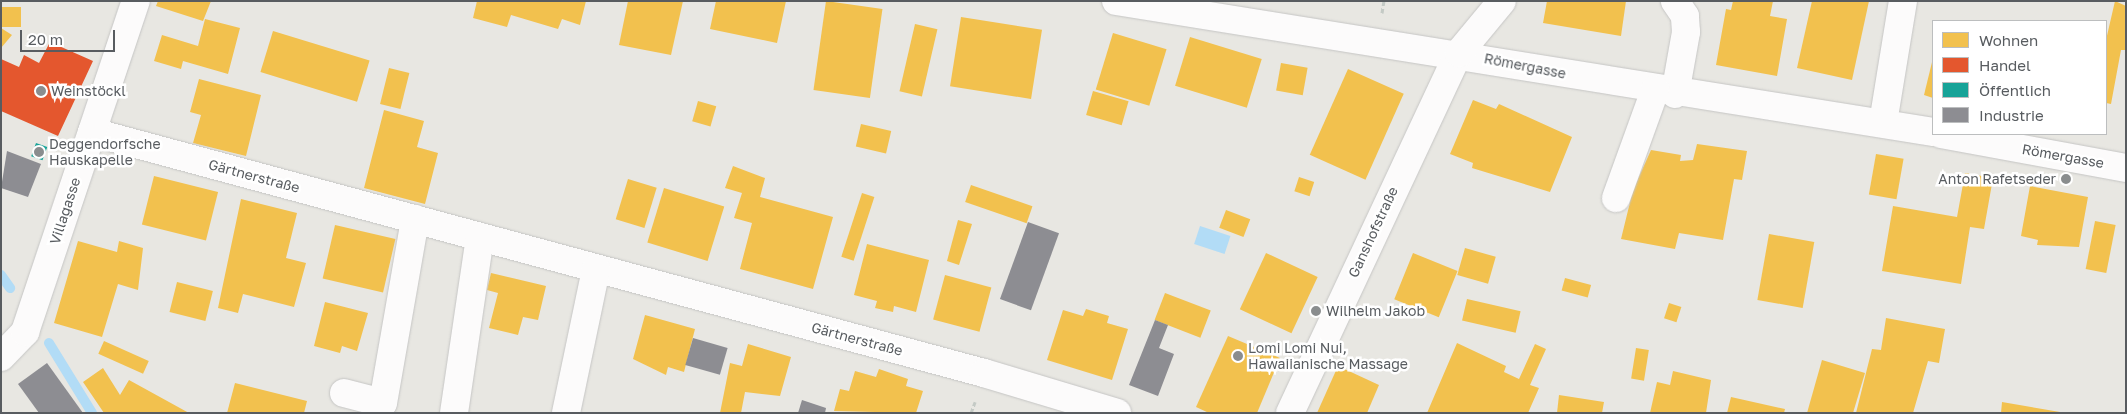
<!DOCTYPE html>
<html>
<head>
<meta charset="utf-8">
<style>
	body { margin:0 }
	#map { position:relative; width:2127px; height:414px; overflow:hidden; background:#e8e7e2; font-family:"Golos Text",sans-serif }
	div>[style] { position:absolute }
	.water>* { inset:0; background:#b2dcf6; transform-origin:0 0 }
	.homes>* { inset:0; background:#f2c14e; transform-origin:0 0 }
	.shops>* { inset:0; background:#e4572e }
	.public>* { inset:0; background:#17a398; transform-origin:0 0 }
	.industry>* { inset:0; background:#8d8d92; transform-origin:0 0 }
	.stream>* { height:10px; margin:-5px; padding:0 5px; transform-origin:5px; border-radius:5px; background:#b2dcf6 }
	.path>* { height:3px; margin-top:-1.5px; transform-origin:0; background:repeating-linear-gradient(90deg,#c4cac5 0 5px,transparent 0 7.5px) }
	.roads { filter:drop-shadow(0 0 1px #c5c5c4) drop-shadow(0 0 1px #c5c5c4) }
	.minor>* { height:28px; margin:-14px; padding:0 14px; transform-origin:14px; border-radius:14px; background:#fcfbfb }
	.dots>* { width:14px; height:14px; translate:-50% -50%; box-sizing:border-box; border:2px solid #fff; border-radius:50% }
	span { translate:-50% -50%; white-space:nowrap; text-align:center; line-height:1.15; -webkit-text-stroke:5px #fff; paint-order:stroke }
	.street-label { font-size:14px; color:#585c60 }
	.poi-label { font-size:14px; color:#585c60 }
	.left { translate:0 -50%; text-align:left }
	.right { translate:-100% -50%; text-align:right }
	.frame { position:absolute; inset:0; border:2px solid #585c60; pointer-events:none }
	.legend { position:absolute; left:1932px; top:20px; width:175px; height:115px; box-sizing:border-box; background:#fff; border:1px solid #bcbebf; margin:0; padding:6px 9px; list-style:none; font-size:15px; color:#585c60 }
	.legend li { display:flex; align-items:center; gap:10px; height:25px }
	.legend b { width:25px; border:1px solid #bcbebf }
	.scale { position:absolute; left:20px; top:30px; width:95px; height:22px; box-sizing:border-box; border:2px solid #585c60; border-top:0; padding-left:6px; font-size:15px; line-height:18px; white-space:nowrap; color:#585c60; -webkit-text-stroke:4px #fff; paint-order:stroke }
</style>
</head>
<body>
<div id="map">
	<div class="water">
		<i style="left:1200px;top:226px;width:32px;height:19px;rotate:18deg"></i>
	</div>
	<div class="homes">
		<i style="clip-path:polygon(158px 1px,211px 1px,203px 21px,156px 6px)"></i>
		<i style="clip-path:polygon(477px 1px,586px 1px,580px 25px,562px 19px,558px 29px,511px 15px,507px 27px,473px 18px)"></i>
		<i style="clip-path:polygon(628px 1px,683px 1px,671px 55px,619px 45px)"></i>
		<i style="clip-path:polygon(716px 1px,786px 1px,777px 43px,710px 29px)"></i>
		<i style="left:826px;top:1px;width:57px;height:90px;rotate:8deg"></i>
		<i style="clip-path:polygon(1547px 1px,1626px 1px,1621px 36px,1543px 23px)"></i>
		<i style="clip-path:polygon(1733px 1px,1773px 1px,1770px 16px,1787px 19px,1777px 76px,1716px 65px,1726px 9px,1731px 10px)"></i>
		<i style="clip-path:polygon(1812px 1px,1869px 1px,1852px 80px,1797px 68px)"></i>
		<i style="clip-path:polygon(2115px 1px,2126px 6px,2126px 50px,2121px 50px,2111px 104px,2106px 103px,2106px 40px)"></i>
		<i style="left:1px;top:7px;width:20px;height:20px"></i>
		<i style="left:961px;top:17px;width:82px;height:70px;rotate:9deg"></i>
		<i style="clip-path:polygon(205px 19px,240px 28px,228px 74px,183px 61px,181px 69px,154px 61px,162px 35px,198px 46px)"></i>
		<i style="left:915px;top:24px;width:23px;height:69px;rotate:13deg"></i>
		<i style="clip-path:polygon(1px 28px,12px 35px,1px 48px)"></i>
		<i style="left:273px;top:31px;width:101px;height:43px;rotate:17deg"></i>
		<i style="left:1113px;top:33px;width:56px;height:59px;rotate:17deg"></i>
		<i style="left:1190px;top:37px;width:75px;height:51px;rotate:17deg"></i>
		<i style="clip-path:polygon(1933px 58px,1933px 98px,1924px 95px)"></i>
		<i style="left:1281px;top:63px;width:27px;height:28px;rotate:10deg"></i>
		<i style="left:389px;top:68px;width:21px;height:37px;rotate:14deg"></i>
		<i style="left:1348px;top:69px;width:61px;height:94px;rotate:24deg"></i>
		<i style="clip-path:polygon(199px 79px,261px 95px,246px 156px,193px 143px,201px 115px,190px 112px)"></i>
		<i style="left:1093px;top:91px;width:37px;height:25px;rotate:16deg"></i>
		<i style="clip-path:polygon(1473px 100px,1496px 109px,1499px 104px,1572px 137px,1550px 192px,1472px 168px,1473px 163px,1450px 154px)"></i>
		<i style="left:698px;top:101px;width:19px;height:21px;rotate:16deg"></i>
		<i style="clip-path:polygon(384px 110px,424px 121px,417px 147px,438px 153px,425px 204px,364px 188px)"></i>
		<i style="left:861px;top:124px;width:31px;height:23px;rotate:13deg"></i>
		<i style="clip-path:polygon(1697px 144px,1747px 151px,1742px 180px,1734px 179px,1723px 240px,1679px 233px,1675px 249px,1621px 239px,1633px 190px,1651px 150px,1681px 155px,1680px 161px,1693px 160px)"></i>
		<i style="left:1876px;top:154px;width:28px;height:41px;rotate:10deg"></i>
		<i style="clip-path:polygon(733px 166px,765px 178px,760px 197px,833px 217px,813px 289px,740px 269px,752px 223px,734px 218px,742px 193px,725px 188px)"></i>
		<i style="clip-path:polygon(1965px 173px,1993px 178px,1984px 229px,1970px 227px,1961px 284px,1882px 271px,1893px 206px,1957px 217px)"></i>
		<i style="left:154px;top:176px;width:66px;height:50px;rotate:14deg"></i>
		<i style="left:1299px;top:177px;width:16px;height:15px;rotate:18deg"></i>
		<i style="left:628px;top:179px;width:30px;height:42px;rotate:17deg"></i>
		<i style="left:971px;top:185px;width:65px;height:18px;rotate:19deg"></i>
		<i style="clip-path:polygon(2030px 186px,2088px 197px,2079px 247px,2037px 245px,2038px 240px,2021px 236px)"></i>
		<i style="left:664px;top:188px;width:63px;height:57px;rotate:17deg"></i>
		<i style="left:862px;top:193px;width:13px;height:67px;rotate:18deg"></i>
		<i style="clip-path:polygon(241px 199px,297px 213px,286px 258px,306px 263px,294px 307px,243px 294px,238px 313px,218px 308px)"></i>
		<i style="left:1226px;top:210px;width:26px;height:19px;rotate:21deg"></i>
		<i style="clip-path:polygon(958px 220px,972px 224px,959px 265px,947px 261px)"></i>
		<i style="left:2095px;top:221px;width:21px;height:49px;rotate:11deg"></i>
		<i style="left:335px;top:225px;width:62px;height:55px;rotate:13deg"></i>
		<i style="left:1769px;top:234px;width:46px;height:67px;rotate:10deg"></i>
		<i style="clip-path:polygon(78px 241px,117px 252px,119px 241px,143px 248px,138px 290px,118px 284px,102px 337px,54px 323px)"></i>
		<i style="clip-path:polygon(867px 244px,929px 260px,916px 312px,894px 306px,893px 312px,875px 308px,877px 301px,854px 295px)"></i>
		<i style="left:1465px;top:248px;width:32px;height:28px;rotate:16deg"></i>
		<i style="left:1266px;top:253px;width:57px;height:62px;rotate:25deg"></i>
		<i style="left:1413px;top:253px;width:48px;height:50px;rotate:22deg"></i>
		<i style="clip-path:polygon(491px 273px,546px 286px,538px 320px,523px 317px,518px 335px,489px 328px,498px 293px,487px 290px)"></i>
		<i style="left:945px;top:275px;width:48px;height:46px;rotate:15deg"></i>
		<i style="left:1565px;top:278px;width:27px;height:13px;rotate:15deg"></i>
		<i style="left:177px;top:282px;width:37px;height:31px;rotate:14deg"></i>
		<i style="left:1165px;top:293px;width:49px;height:29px;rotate:21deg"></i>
		<i style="left:1467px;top:299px;width:55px;height:22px;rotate:13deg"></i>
		<i style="clip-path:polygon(325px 302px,368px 313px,357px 351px,342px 346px,340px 353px,314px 346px)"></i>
		<i style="left:1669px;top:303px;width:13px;height:16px;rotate:18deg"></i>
		<i style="clip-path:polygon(1086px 309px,1109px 316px,1107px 323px,1128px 329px,1112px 380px,1047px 360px,1063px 310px,1083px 316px)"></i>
		<i style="clip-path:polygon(645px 315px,695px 329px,684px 372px,668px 367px,666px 375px,633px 359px)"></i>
		<i style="clip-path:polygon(1886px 318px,1945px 329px,1939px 363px,1928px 361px,1913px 413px,1856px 413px,1872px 349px,1881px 350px)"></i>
		<i style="clip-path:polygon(1228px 336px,1280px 358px,1257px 413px,1209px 413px,1196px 407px)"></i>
		<i style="left:104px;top:341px;width:49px;height:14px;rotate:24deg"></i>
		<i style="clip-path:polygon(1457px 343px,1506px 366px,1504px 372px,1519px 379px,1535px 344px,1546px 349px,1530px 385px,1539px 388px,1528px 413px,1427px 413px)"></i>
		<i style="clip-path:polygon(748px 344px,791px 357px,780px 396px,745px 392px,741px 413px,720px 413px,730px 363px,742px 366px)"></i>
		<i style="left:1636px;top:348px;width:13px;height:31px;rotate:9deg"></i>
		<i style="clip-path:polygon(1822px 360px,1865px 373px,1853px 413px,1807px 413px)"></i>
		<i style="clip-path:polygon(1338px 366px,1379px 385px,1367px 413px,1317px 413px)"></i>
		<i style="clip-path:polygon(103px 368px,120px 395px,129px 380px,189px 413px,104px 413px,83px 382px)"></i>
		<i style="clip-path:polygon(879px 369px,908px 379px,906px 386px,923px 391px,916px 413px,834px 411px,840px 389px,849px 391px,855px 371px,876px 377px)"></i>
		<i style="clip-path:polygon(1673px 371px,1711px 380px,1706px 413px,1650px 413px,1657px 382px,1670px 385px)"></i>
		<i style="clip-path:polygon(235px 383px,307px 401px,304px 413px,227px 413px)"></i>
		<i style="clip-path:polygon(1559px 395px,1604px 402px,1602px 413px,1557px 413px)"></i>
		<i style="clip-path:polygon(1731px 397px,1785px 409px,1784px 413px,1727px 413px)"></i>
		<i style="clip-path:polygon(2002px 402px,2060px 412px,2059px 413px,2001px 413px)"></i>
	</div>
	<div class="shops">
		<i style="clip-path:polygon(50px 42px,93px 61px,58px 136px,1px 111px,1px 59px,19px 67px,24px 55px,39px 63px)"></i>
	</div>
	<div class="public">
		<i style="left:36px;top:143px;width:12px;height:14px;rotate:20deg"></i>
	</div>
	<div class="industry">
		<i style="clip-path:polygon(7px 151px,41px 164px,28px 197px,1px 188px)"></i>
		<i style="left:1028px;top:222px;width:33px;height:82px;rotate:20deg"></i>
		<i style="clip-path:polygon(1155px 320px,1168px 325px,1159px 348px,1174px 354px,1158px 396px,1129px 385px)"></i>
		<i style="left:693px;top:338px;width:36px;height:28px;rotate:16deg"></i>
		<i style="clip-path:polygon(47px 363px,83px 413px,39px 413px,18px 384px)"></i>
		<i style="clip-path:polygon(802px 400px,826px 408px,825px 413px,798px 413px)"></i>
	</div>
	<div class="stream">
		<i style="left:1px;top:275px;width:16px;rotate:55deg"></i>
		<i style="left:49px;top:343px;width:82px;rotate:58.4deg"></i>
	</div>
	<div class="path">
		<i style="left:1382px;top:13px;width:12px;rotate:-81deg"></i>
		<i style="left:971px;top:413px;width:12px;rotate:-70deg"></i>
	</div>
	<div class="roads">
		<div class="minor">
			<i style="left:1116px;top:1px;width:827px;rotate:9.11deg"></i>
			<i style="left:1675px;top:94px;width:63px;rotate:-79.9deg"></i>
			<i style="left:1686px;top:32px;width:16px;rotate:-94deg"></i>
			<i style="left:1685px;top:16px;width:18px;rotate:-124deg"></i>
			<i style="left:1883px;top:123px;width:124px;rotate:-80.7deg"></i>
			<i style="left:92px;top:132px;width:924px;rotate:15.12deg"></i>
			<i style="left:984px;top:373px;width:139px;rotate:16.7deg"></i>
			<i style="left:1941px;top:134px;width:188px;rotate:10.4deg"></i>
			<i style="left:1616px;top:198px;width:115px;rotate:-70.1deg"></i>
			<i style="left:1px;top:357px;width:35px;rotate:-46deg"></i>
			<i style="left:25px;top:332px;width:349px;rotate:-71.5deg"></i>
			<i style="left:344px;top:393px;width:40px;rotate:14.4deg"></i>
			<i style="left:383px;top:403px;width:187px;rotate:-80.1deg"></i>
			<i style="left:454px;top:413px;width:178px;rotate:-81.6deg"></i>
			<i style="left:566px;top:413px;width:147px;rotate:-78.2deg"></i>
			<i style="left:1290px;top:413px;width:398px;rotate:-64.9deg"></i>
			<i style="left:1459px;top:53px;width:67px;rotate:-50.4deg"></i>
		</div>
	</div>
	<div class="dots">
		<i style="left:41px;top:91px;background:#8a8d8e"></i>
		<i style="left:39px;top:152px;background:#8a8d8e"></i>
		<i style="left:2066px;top:179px;background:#8a8d8e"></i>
		<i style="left:1316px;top:311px;background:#8a8d8e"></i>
		<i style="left:1238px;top:356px;background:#8a8d8e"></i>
	</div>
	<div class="street-label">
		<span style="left:1525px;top:66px;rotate:11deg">Römergasse</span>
		<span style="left:2063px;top:156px;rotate:10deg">Römergasse</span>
		<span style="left:254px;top:176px;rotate:15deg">Gärtnerstraße</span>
		<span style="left:65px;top:211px;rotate:-72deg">Villagasse</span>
		<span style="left:1373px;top:232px;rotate:-65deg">Ganshofstraße</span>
		<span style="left:857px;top:339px;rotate:15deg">Gärtnerstraße</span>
	</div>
	<div class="poi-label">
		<span class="left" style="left:51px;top:91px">Weinstöckl</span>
		<span class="left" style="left:49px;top:152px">Deggendorfsche<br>Hauskapelle</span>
		<span class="right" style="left:2056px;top:179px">Anton Rafetseder</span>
		<span class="left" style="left:1326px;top:311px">Wilhelm Jakob</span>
		<span class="left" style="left:1248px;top:356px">Lomi Lomi Nui,<br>Hawaiianische Massage</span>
	</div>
	<div class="frame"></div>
	<ul class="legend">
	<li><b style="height:14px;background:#f2c14e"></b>Wohnen</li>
	<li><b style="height:14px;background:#e4572e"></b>Handel</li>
	<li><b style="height:14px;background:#17a398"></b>Öffentlich</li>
	<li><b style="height:14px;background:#8d8d92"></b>Industrie</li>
	</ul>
	<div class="scale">20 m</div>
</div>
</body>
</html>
